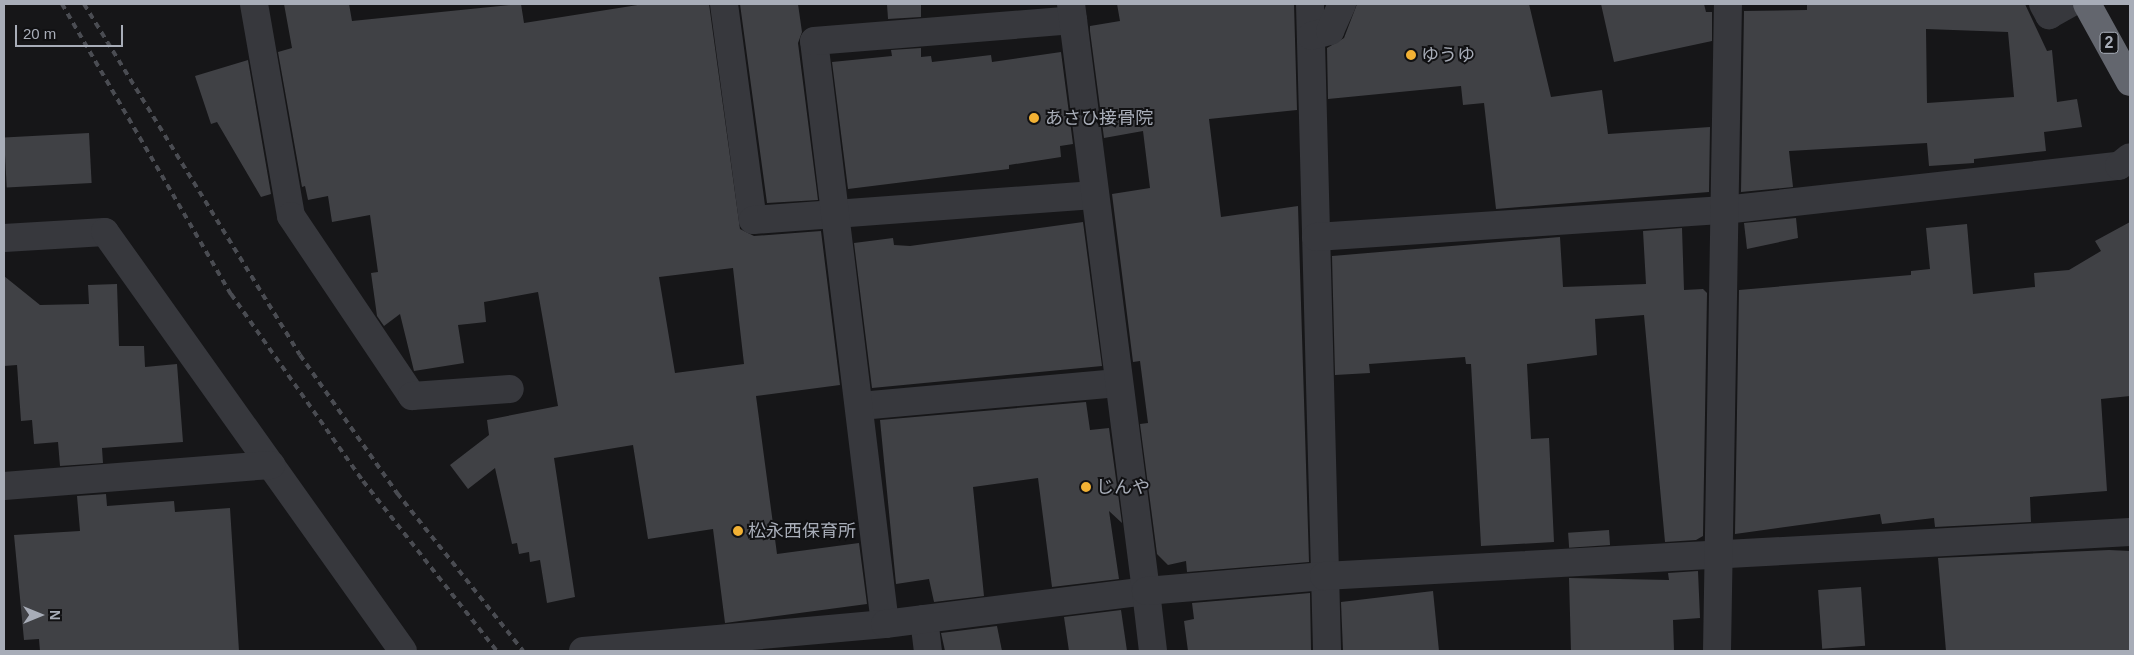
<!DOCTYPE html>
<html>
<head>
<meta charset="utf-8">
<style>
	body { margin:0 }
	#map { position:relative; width:2134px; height:655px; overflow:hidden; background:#161618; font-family:Arial,"Noto Sans JP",sans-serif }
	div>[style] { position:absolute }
	.building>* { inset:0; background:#404145; transform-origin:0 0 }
	.minor>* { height:28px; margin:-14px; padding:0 14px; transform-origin:14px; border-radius:14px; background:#37383d }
	.highway>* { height:28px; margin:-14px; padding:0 14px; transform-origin:14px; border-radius:14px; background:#63666e }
	.rail>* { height:4px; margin-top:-2px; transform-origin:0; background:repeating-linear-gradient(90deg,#4a4c52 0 6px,transparent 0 11px) }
	.dots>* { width:14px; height:14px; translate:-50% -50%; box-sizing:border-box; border:2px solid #111113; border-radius:50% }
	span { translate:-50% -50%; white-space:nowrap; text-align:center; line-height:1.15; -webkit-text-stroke:4px #111113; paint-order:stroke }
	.shield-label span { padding:1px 4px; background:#111113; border:1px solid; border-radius:4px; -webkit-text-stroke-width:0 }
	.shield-label { font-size:16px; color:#a8adb8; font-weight:700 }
	.poi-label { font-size:18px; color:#a8adb8 }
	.left { translate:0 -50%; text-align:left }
	.frame { position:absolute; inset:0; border:5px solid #a8adb8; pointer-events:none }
	.north { position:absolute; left:15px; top:590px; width:50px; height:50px; -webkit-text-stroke:4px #111113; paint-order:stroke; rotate:90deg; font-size:14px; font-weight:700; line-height:20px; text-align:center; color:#a8adb8 }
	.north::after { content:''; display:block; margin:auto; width:18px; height:22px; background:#a8adb8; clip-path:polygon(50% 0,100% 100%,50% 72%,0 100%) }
	.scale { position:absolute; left:15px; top:25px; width:108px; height:22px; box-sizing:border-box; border:2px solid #a8adb8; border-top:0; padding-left:6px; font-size:15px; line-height:18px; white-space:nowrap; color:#a8adb8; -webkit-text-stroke:4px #111113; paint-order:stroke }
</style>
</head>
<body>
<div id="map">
	<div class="building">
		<i style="clip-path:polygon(evenodd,284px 4px,349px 4px,352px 21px,521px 4px,524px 23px,644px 4px,709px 4px,740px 229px,754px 236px,821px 231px,840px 385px,756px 396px,777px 554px,859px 543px,867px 604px,725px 623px,713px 529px,648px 539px,633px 445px,554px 458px,575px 597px,547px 603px,540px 560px,530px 562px,529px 552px,519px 554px,517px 543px,512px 544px,495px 468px,468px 489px,450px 465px,489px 435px,487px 420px,558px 406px,538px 292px,484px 302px,486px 322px,458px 325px,464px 363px,414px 371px,400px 314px,384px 326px,377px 316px,371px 273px,378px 272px,370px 215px,332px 222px,328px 196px,308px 200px,305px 186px,302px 187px,278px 52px,292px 48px,284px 4px,733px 268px,744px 364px,675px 373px,659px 277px,733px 268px)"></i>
		<i style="clip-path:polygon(740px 4px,798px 4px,802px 32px,798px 43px,818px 200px,767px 203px)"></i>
		<i style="clip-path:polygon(887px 4px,921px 4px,921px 17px,888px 19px)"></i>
		<i style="clip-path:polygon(1117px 4px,1294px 4px,1297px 110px,1209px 119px,1221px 217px,1298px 206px,1309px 562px,1187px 572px,1186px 561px,1168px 565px,1157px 554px,1140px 424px,1148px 423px,1140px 361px,1133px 362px,1112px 194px,1150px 188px,1143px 131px,1104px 138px,1090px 31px,1090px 26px,1120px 21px)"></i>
		<i style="clip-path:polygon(1357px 4px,1529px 4px,1551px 97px,1602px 90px,1608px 134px,1710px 127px,1709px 192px,1496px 209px,1484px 103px,1463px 105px,1461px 86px,1328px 99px,1327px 48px,1344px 38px)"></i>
		<i style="clip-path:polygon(1601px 4px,1704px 4px,1706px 12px,1712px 12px,1712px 41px,1614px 62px)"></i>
		<i style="clip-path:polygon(evenodd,1807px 4px,2025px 4px,2047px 51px,2052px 50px,2057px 102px,2077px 99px,2082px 127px,2044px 132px,2046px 151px,1974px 159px,1974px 163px,1929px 166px,1927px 143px,1789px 151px,1793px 187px,1741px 192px,1744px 11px,1807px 10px,1807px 4px,1926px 29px,2008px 32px,2014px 97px,1927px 103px,1926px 29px)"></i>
		<i style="clip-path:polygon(921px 48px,921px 57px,931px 56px,932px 62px,991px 55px,992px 62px,1061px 52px,1073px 144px,1060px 146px,1061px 157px,1009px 165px,1009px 169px,848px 189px,832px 62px,892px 56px,891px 50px)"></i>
		<i style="clip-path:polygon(248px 60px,271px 194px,261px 197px,217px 122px,211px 124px,195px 76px)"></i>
		<i style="left:89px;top:133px;width:50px;height:85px;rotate:87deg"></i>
		<i style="clip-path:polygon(1796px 218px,1798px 238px,1747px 249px,1744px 223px)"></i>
		<i style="clip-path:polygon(1083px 222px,1102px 366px,872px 388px,854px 243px,893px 238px,894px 245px,910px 246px)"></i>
		<i style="clip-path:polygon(2130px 222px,2130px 396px,2101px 399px,2107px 491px,2030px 497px,2031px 522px,1935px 527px,1934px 518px,1882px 524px,1880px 514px,1735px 534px,1739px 290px,1911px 275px,1911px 271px,1930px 269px,1926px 228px,1967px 224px,1973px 294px,2035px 287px,2034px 273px,2069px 270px,2101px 251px,2095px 241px)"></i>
		<i style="clip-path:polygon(1682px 228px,1684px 290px,1703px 289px,1707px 293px,1703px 536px,1696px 540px,1665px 542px,1644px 315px,1595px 319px,1597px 355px,1527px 364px,1531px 439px,1549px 438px,1554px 542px,1481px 546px,1471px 364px,1466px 364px,1465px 357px,1369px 364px,1370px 373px,1335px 375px,1332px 256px,1560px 237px,1563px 287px,1646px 284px,1643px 231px)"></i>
		<i style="clip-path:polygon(4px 276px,40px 305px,89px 304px,88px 285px,117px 284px,119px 346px,144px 346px,145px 367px,177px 364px,183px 442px,102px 448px,103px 463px,60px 466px,58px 442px,34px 444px,32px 420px,21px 421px,17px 365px,4px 366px)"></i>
		<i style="clip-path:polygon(1086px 402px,1090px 430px,1109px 428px,1122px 523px,1109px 511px,1119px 579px,1052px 587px,1038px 478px,973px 487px,984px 596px,934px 602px,929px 579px,896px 584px,880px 420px)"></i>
		<i style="clip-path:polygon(106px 494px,107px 506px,174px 501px,175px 512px,230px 508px,239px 651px,40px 651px,39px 639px,24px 640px,14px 535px,80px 531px,77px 496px)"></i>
		<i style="left:1609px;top:530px;width:15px;height:41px;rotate:86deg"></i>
		<i style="clip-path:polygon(2109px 550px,2130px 551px,2130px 651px,1946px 651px,1938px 558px)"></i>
		<i style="clip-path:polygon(1698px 571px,1700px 618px,1673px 620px,1674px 651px,1571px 651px,1569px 578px,1669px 580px,1668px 573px)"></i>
		<i style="left:1861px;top:587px;width:59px;height:43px;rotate:86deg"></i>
		<i style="clip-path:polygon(1433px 591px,1439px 651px,1343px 651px,1341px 602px)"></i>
		<i style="clip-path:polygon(1310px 593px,1311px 651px,1188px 651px,1184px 621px,1194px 619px,1192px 603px)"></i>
		<i style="clip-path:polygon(1121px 610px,1127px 651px,1069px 651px,1064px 617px)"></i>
		<i style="clip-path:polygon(997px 626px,1002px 651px,945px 651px,941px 633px)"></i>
	</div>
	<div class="minor">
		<i style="left:254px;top:4px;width:215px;rotate:80.1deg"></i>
		<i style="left:291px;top:216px;width:217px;rotate:56.1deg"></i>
		<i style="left:412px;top:396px;width:98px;rotate:-4.1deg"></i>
		<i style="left:724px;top:4px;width:218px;rotate:82.4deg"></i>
		<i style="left:753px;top:220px;width:342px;rotate:-4.2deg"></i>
		<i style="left:1310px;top:4px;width:647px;rotate:88.49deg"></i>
		<i style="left:2043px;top:4px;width:13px;rotate:61deg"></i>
		<i style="left:2049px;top:15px;width:23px;rotate:-29deg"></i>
		<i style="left:1311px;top:36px;width:20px;rotate:-15deg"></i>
		<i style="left:1330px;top:31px;width:30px;rotate:-66deg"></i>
		<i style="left:1316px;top:237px;width:409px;rotate:-3.8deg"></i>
		<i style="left:1724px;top:210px;width:397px;rotate:-6.4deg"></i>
		<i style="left:2119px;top:166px;width:14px;rotate:-39deg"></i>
		<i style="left:4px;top:238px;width:101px;rotate:-3.4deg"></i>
		<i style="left:105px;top:232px;width:514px;rotate:54.58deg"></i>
		<i style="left:860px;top:406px;width:259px;rotate:-5.1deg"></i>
		<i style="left:4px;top:486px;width:268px;rotate:-4.5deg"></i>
		<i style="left:924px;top:619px;width:32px;rotate:83deg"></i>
		<i style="left:885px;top:624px;width:587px;rotate:-96.94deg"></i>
		<i style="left:814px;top:41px;width:260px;rotate:-4.6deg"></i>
		<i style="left:583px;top:651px;width:303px;rotate:-5.1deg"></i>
		<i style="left:885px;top:624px;width:263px;rotate:-7.2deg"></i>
		<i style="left:1146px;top:591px;width:592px;rotate:-97.28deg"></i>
		<i style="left:1153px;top:651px;width:60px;rotate:-96.7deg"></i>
		<i style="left:1146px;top:591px;width:179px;rotate:-4.8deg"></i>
		<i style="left:1324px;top:576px;width:807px;rotate:-3.12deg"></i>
		<i style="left:1717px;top:651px;width:647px;rotate:-89.03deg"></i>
	</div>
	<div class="highway">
		<i style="left:2087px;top:4px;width:89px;rotate:61.1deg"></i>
	</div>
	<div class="rail">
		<i style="left:62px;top:4px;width:336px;rotate:59.8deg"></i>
		<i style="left:231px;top:294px;width:229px;rotate:54.8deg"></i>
		<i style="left:363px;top:481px;width:216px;rotate:51.8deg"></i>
		<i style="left:84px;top:4px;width:412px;rotate:58.4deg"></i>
		<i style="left:300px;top:355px;width:169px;rotate:54.9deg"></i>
		<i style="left:397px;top:493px;width:202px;rotate:51.4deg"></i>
	</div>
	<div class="dots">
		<i style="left:1411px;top:55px;background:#f2b134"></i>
		<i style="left:1034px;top:118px;background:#f2b134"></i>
		<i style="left:1086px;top:487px;background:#f2b134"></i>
		<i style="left:738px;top:531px;background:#f2b134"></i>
	</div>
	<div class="shield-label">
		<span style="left:2109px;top:43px">2</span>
	</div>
	<div class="poi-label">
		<span class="left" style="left:1421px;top:55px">ゆうゆ</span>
		<span class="left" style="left:1045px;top:118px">あさひ接骨院</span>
		<span class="left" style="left:1096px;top:487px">じんや</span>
		<span class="left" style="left:748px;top:531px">松永西保育所</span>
	</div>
	<div class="frame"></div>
	<div class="north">N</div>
	<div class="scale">20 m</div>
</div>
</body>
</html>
